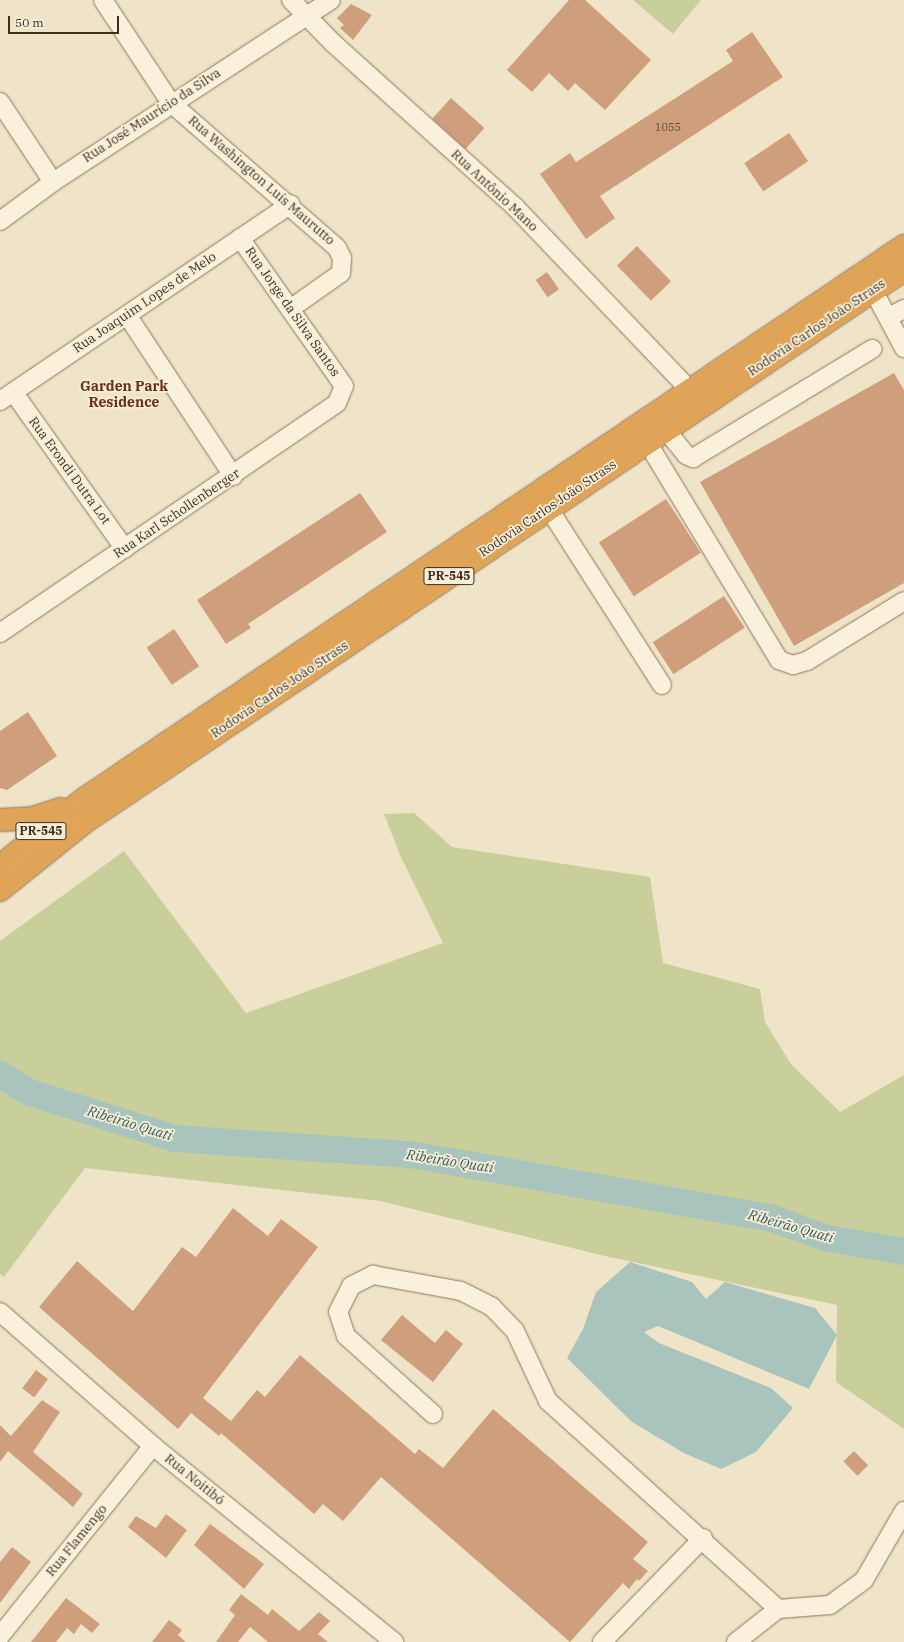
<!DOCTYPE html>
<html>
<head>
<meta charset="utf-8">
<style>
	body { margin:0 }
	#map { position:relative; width:904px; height:1642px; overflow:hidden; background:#f0e4c8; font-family:"IBM Plex Serif",serif }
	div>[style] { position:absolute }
	.green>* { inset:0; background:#c9cf9b }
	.water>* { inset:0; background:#a9c4bc }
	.river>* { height:27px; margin:-13.5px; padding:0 13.5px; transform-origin:13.5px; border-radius:13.5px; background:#a9c4bc }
	.building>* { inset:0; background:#cf9f7d; transform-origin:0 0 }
	.roads { filter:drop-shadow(0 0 1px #8d765c) drop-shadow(0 0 1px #8d765c) }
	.minor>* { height:18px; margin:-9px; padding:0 9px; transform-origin:9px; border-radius:9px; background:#faf1dc }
	.highway>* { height:22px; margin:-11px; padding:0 11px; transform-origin:11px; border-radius:11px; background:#e0a458 }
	span { translate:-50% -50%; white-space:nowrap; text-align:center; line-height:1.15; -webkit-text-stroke:3.5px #f7eed8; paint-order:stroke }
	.number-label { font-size:11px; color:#624a37 }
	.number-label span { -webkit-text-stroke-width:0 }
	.shield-label span { padding:1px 3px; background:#f7eed8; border:1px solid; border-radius:3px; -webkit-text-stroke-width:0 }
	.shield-label { font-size:12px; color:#3d2e20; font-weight:700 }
	.street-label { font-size:13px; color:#3d2e20 }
	.neighbourhood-label { font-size:14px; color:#6b2e1e; font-weight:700 }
	.water-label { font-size:14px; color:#2f5d5a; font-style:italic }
	.scale { position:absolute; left:8px; top:16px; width:111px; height:18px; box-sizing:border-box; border:2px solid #3d2e20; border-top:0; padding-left:5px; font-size:12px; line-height:14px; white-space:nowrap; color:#3d2e20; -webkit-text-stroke:3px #f7eed8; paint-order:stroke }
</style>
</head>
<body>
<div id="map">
	<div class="green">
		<i style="clip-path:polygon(633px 0,701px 0,673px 34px)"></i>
		<i style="clip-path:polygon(414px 813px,452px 847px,650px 877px,663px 963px,760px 989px,765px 1022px,791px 1064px,840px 1112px,904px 1075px,904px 1429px,836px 1382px,837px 1305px,609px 1257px,380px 1201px,85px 1168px,4px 1277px,0 1274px,0 941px,124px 851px,246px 1013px,443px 943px,400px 855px,384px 814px)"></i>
	</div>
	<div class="water">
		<i style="clip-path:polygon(630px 1262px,692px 1282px,706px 1299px,725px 1282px,815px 1308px,837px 1335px,809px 1389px,658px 1326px,644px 1332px,659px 1343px,771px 1388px,793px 1408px,756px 1452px,721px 1469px,684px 1453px,632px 1422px,567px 1358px,583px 1329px,596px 1292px)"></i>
	</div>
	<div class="river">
		<i style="left:0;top:1074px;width:34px;rotate:32deg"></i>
		<i style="left:29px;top:1092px;width:152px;rotate:17.6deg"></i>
		<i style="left:174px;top:1138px;width:237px;rotate:3.9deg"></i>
		<i style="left:410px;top:1154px;width:364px;rotate:10deg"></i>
		<i style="left:769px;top:1217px;width:62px;rotate:19.9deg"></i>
		<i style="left:827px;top:1238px;width:78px;rotate:9.6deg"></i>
	</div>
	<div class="building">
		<i style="clip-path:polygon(569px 0,585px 0,651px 60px,605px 110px,575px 83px,568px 91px,549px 73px,532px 92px,507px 70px)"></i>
		<i style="clip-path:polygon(351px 4px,372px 15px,353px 40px,340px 28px,344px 25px,337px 18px)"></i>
		<i style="clip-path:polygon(752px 32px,783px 77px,600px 196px,615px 218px,586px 239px,540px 174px,570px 153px,576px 162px,733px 61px,726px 50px)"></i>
		<i style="left:451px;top:98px;width:45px;height:28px;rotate:42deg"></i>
		<i style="left:789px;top:133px;width:34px;height:54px;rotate:56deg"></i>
		<i style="left:637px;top:246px;width:49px;height:28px;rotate:46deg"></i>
		<i style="left:547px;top:272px;width:21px;height:14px;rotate:55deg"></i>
		<i style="clip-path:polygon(894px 373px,904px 390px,904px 583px,794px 646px,700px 482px)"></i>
		<i style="clip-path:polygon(360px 493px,387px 532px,248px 624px,251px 628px,226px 644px,197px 600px)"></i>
		<i style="left:666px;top:499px;width:64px;height:80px;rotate:57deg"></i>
		<i style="left:724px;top:596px;width:38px;height:85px;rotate:57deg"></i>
		<i style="left:174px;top:629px;width:45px;height:33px;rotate:56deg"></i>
		<i style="clip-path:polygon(28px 712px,57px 756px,7px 790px,0 788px,0 731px)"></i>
		<i style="clip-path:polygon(233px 1208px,268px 1236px,281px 1219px,318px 1247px,203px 1398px,231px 1421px,257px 1390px,265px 1397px,300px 1355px,415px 1454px,419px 1449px,443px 1468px,493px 1409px,648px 1542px,633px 1559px,648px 1571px,639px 1581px,637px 1579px,629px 1589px,623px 1583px,570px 1642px,381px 1477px,343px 1521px,323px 1504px,314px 1514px,221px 1433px,219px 1436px,191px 1413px,178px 1429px,39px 1307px,77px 1261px,133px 1311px,182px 1247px,196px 1257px)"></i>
		<i style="clip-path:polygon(402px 1315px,435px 1343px,446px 1330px,463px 1344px,433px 1382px,381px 1340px)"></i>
		<i style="left:36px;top:1370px;width:15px;height:23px;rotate:37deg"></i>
		<i style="clip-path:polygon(42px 1400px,60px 1412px,33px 1452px,83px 1494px,73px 1507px,8px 1451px,0 1462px,0 1425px,11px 1436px)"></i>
		<i style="left:854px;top:1451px;width:20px;height:15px;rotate:45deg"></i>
		<i style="clip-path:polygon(166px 1514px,187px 1530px,166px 1558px,128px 1527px,136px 1516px,156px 1528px)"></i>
		<i style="clip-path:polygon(210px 1524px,264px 1564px,244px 1589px,194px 1545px)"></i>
		<i style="clip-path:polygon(12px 1547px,31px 1562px,0 1603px,0 1562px)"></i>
		<i style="clip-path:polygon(241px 1594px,268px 1615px,272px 1609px,299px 1631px,319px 1612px,330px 1621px,318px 1634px,328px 1642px,268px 1642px,250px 1627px,238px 1642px,216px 1642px,235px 1615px,229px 1610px)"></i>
		<i style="clip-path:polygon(66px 1598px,100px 1624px,92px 1633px,81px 1624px,74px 1634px,67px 1628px,56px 1642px,31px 1642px)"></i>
		<i style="clip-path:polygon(169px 1620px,182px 1630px,178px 1635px,186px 1642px,152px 1642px)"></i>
	</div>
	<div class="roads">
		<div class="minor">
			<i style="left:103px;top:0;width:123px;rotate:56.6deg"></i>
			<i style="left:171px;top:103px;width:220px;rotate:41.1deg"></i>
			<i style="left:337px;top:248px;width:11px;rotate:63deg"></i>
			<i style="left:342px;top:258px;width:15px;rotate:94deg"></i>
			<i style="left:341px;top:273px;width:62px;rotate:144.8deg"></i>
			<i style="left:291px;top:0;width:60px;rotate:45.7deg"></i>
			<i style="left:333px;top:43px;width:245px;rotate:42deg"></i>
			<i style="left:515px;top:207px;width:253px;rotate:46.3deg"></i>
			<i style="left:0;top:102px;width:96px;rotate:56.5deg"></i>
			<i style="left:0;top:221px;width:66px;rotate:-36.3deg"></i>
			<i style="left:53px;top:182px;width:332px;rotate:-33.2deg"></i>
			<i style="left:873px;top:290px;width:66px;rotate:61.9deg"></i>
			<i style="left:127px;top:315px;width:193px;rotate:56.6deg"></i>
			<i style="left:889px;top:317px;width:17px;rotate:-28deg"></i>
			<i style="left:14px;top:393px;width:191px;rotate:54.6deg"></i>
			<i style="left:0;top:401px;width:351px;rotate:-34.1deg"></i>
			<i style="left:666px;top:430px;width:32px;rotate:51deg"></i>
			<i style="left:686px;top:455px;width:8px;rotate:23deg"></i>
			<i style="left:693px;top:458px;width:210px;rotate:-31.3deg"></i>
			<i style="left:647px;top:442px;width:255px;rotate:58.8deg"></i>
			<i style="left:779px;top:660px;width:15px;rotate:20deg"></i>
			<i style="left:793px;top:665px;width:15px;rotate:-16deg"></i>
			<i style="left:807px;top:661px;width:114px;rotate:-31.7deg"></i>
			<i style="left:549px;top:509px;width:209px;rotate:57.3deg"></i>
			<i style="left:0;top:633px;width:408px;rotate:-34.3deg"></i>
			<i style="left:337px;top:403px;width:18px;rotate:-68deg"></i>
			<i style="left:344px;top:386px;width:181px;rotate:-125.1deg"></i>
			<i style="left:0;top:1312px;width:203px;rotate:41.2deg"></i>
			<i style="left:153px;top:1446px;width:311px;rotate:39.1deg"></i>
			<i style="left:433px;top:1414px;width:117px;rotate:-138.1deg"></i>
			<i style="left:346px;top:1336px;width:25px;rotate:-108deg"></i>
			<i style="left:338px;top:1312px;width:29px;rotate:-63deg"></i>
			<i style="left:351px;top:1286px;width:25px;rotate:-27deg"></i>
			<i style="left:373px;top:1275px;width:89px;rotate:10.3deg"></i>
			<i style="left:461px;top:1291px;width:35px;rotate:27deg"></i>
			<i style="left:492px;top:1307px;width:33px;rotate:46deg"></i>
			<i style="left:515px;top:1331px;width:77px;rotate:64.8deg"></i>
			<i style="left:548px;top:1401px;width:310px;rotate:42.1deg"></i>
			<i style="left:0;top:1636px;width:244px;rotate:-51.2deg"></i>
			<i style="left:602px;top:1642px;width:145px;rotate:-45.8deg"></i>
			<i style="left:736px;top:1642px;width:53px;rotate:-38.2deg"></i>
			<i style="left:778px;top:1609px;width:52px;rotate:-4.4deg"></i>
			<i style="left:830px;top:1605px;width:42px;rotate:-36.3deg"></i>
			<i style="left:864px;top:1580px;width:80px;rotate:-59.9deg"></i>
		</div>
		<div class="highway">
			<i style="left:0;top:820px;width:33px;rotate:-3deg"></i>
			<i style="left:33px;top:818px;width:29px;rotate:-18deg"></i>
			<i style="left:0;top:866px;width:107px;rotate:-38.6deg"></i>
			<i style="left:84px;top:799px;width:989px;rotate:-34deg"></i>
			<i style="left:0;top:890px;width:105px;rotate:-38.8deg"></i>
			<i style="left:82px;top:824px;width:991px;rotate:-33.98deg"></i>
		</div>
	</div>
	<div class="number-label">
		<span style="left:668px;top:127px">1055</span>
	</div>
	<div class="shield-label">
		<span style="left:449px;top:576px">PR-545</span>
		<span style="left:41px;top:831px">PR-545</span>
	</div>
	<div class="street-label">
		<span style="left:152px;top:116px;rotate:-33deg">Rua José Maurício da Silva</span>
		<span style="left:261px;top:181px;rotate:41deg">Rua Washington Luís Maurutto</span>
		<span style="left:494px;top:191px;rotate:43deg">Rua Antônio Mano</span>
		<span style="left:145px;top:303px;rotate:-34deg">Rua Joaquim Lopes de Melo</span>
		<span style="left:292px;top:312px;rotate:55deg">Rua Jorge da Silva Santos</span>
		<span style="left:817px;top:328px;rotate:-34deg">Rodovia Carlos João Strass</span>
		<span style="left:69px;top:471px;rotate:54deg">Rua Erondi Dutra Lot</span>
		<span style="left:548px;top:509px;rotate:-34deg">Rodovia Carlos João Strass</span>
		<span style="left:177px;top:514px;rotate:-34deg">Rua Karl Schollenberger</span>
		<span style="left:280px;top:690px;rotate:-34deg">Rodovia Carlos João Strass</span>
		<span style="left:194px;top:1480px;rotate:39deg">Rua Noitibó</span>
		<span style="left:77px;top:1541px;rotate:-51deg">Rua Flamengo</span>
	</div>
	<div class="neighbourhood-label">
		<span style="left:124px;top:394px">Garden Park<br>Residence</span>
	</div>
	<div class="water-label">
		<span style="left:130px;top:1123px;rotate:17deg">Ribeirão Quati</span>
		<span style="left:450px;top:1161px;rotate:9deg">Ribeirão Quati</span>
		<span style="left:791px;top:1226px;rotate:16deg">Ribeirão Quati</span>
	</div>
	<div class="scale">50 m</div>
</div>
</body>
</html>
